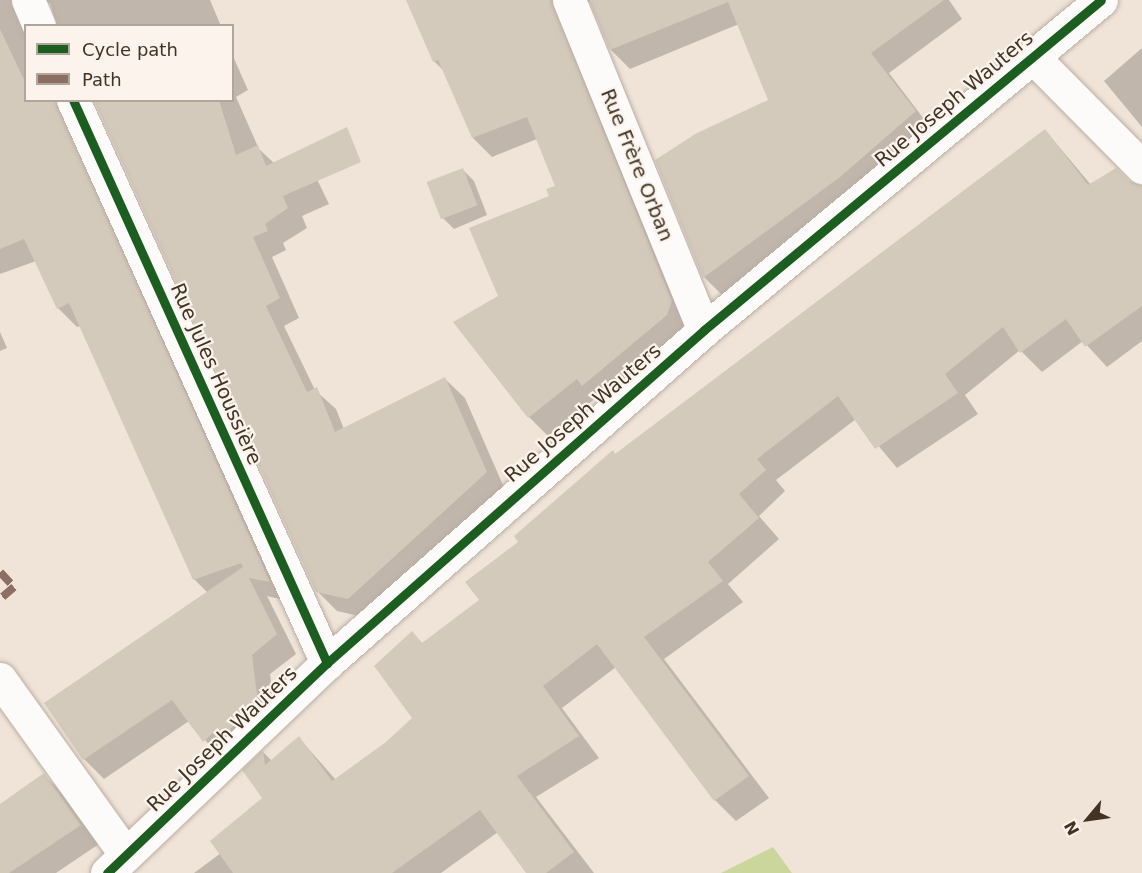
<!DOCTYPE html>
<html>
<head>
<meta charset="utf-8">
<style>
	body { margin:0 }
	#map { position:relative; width:1142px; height:873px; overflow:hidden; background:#f0e4d8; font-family:"DejaVu Sans",sans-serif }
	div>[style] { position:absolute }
	.green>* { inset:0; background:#cbd69d }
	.shadow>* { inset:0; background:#0003 }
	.building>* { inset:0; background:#d4cabb; transform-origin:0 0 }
	.roads { filter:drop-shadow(0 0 2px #bbaea2) drop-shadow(0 0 2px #bbaea2) }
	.minor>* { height:33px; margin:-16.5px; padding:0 16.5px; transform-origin:16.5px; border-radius:16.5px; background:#fdfbf9 }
	.quiet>* { height:8px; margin-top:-4px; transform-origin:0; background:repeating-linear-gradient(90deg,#8d6e63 0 15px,transparent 0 23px) }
	.cycleway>* { height:9px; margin:-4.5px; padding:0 4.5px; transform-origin:4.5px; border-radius:4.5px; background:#1b5e20 }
	span { translate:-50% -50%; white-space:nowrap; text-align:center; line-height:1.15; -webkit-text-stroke:4.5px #fbf3ec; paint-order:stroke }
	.street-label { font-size:20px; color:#433325 }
	.legend { position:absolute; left:24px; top:24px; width:210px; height:78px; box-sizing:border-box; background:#fbf3ec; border:2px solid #b1a69c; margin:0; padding:8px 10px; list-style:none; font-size:18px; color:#433325 }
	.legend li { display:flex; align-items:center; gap:12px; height:30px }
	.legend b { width:30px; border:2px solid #b1a69c }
	.north { position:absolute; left:1058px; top:789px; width:60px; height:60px; -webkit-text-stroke:4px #fbf3ec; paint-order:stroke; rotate:241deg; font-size:16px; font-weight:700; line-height:24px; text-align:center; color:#433325 }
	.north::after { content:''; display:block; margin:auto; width:21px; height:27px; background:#433325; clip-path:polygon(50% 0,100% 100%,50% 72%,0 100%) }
</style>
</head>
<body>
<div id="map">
	<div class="green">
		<i style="clip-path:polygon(773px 847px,792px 873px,721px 873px)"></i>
	</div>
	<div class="shadow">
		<i style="clip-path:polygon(0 0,210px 0,221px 26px,57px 26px,50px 3px,41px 1px,26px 26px,26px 100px,95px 100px,84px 102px,288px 601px,267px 596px,296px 654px,270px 674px,276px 723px,223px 761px,189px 721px,104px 779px,84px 759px,208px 593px,194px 579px,81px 326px,77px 327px,58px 308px,36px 261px,0 274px)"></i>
		<i style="clip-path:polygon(415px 0,949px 0,962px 19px,889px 73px,933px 131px,723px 296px,704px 277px,657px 161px,770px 100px,739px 24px,630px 69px,611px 50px,590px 2px,582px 1px,690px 321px,602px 404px,596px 398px,548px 436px,529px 417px,500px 297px,557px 187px,537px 139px,492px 157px,473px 138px,446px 73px,434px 61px)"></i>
		<i style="clip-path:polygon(1142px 48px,1142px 127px,1104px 81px)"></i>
		<i style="clip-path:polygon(232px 54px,248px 90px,236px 97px,259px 149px,274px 163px,314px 173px,329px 204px,302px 216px,307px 228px,283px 243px,286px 250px,272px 257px,299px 318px,284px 326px,315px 390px,336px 409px,344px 429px,445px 379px,465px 398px,506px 492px,368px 618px,337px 611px,317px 591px,95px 100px,232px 100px)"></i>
		<i style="clip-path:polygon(1045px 130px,1091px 185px,1128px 182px,1142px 186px,1142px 341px,1107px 367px,1083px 341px,1042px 372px,1020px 350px,965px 395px,978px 414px,897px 468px,856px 419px,776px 480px,785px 491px,759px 516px,779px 539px,728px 584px,743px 602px,664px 659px,769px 798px,736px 821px,715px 800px,616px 667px,562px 708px,599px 758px,536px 797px,594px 873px,528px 873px,498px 832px,441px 873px,194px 873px,221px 853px,265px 798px,244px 771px,263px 752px,272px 761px,299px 738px,336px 780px,387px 743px,414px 718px,412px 633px,423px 644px,481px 601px,520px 542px,616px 456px)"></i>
		<i style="clip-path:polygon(463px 170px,474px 181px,487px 215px,454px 229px,443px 218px)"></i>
		<i style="clip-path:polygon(0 332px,7px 348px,0 351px)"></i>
		<i style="clip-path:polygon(44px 775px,63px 794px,99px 844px,56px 873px,0 873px,0 806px)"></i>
	</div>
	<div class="building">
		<i style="clip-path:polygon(406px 0,551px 0,672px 301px,667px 315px,582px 386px,577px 379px,528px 418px,453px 322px,498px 296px,469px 228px,549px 196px,546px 189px,555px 186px,527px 117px,472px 138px,438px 60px,433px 62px)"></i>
		<i style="clip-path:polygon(589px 0,944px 0,871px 53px,916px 111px,840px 177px,703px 278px,655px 160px,697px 133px,768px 100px,728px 2px,610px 50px)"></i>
		<i style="clip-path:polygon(0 29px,26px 84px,26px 100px,55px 100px,270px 582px,249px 578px,277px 634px,252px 655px,258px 703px,219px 740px,213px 733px,203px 742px,172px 700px,83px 760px,44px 703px,243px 567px,241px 563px,193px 580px,69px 303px,57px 309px,24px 239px,0 249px)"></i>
		<i style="clip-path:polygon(94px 100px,219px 100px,236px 155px,258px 145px,266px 166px,347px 127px,361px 162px,283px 196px,288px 208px,265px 224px,268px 231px,253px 237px,280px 298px,266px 306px,307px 392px,317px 387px,335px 432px,445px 377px,487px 472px,348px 599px,316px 592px)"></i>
		<i style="clip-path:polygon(1045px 129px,1088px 185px,1116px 168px,1129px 181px,1142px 185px,1142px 306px,1085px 347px,1066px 319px,1020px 353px,1003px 327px,945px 374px,958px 393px,875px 449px,838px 396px,757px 459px,766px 470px,739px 494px,759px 518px,708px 562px,723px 581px,644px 637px,749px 776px,714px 801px,597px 644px,543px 686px,579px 736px,517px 776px,574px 852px,546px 873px,526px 873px,480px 810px,392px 873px,233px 873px,210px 841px,262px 798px,242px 770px,263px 750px,265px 765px,299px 736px,332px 781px,386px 742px,412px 718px,374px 666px,412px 631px,422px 643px,479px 600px,465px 582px,518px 542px,514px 536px,613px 450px,615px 454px)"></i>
		<i style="left:463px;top:168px;width:40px;height:39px;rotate:69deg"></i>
		<i style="clip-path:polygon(44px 773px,81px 825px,9px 873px,0 873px,0 804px)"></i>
	</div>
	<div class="roads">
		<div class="minor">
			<i style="left:28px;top:0;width:28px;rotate:67deg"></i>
			<i style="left:569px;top:0;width:357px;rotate:67.8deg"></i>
			<i style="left:1033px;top:57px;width:155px;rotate:45.3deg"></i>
			<i style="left:73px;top:100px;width:618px;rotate:65.72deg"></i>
			<i style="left:0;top:679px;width:216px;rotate:54.4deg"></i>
			<i style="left:107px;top:873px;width:304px;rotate:-43.7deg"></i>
			<i style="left:327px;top:663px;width:503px;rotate:-41.45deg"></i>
			<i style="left:704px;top:330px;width:516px;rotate:-39.73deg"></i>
		</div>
	</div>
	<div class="quiet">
		<i style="left:0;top:572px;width:21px;rotate:47deg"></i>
		<i style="left:14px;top:587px;width:18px;rotate:139deg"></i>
	</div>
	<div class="cycleway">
		<i style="left:73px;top:100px;width:618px;rotate:65.72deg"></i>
		<i style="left:107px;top:873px;width:304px;rotate:-43.7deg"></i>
		<i style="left:327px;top:663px;width:503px;rotate:-41.45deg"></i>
		<i style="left:704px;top:330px;width:516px;rotate:-39.73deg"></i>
	</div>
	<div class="street-label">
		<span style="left:954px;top:99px;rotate:-40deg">Rue Joseph Wauters</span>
		<span style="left:637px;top:165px;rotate:68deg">Rue Frère Orban</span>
		<span style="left:216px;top:374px;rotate:66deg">Rue Jules Houssière</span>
		<span style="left:583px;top:413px;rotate:-41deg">Rue Joseph Wauters</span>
		<span style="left:222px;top:739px;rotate:-44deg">Rue Joseph Wauters</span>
	</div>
	<ul class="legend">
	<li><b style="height:8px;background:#1b5e20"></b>Cycle path</li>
	<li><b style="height:8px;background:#8d6e63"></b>Path</li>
	</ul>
	<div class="north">N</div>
</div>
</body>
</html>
